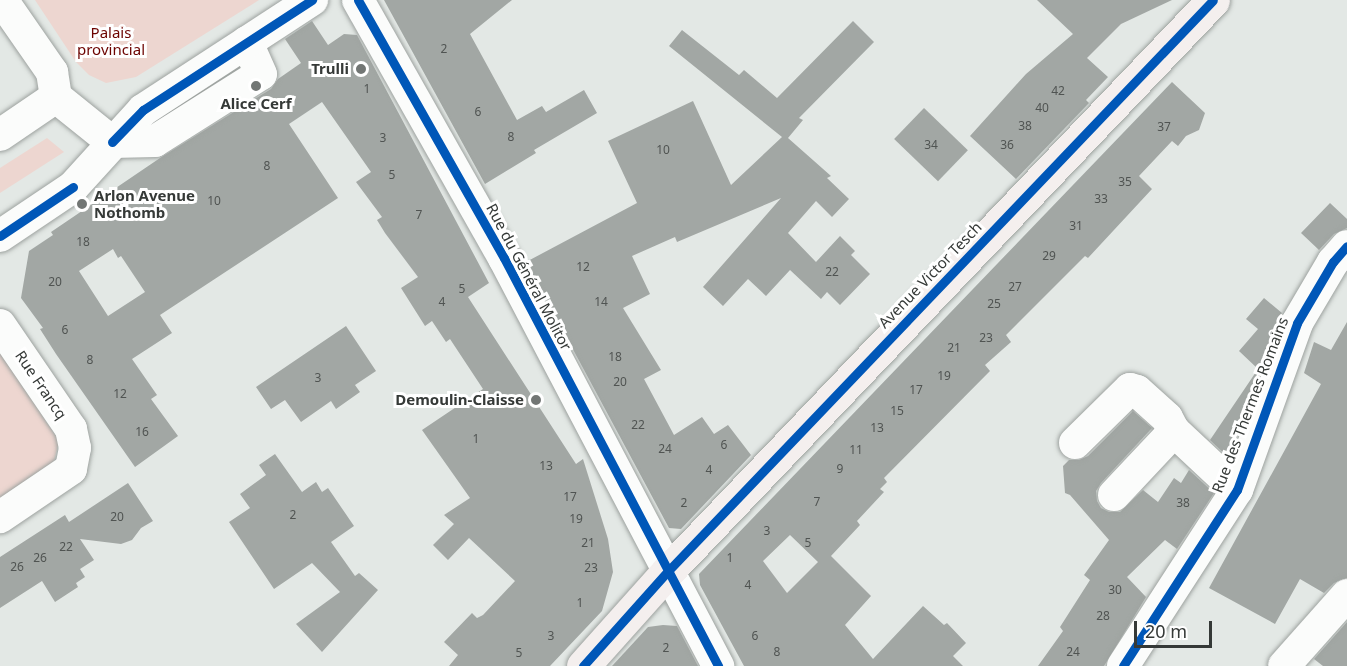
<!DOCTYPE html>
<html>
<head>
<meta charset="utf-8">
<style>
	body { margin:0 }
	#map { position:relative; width:1347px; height:666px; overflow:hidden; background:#e3e8e5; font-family:"Noto Sans",sans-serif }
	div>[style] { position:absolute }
	.green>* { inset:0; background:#edd6d0 }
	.building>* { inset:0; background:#a2a7a4; transform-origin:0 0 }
	.roads { filter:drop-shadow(0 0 2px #9da29f) drop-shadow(0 0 2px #9da29f) }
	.minor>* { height:32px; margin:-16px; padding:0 16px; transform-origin:16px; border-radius:16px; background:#fbfcfb }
	.major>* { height:33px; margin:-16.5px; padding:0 16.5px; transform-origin:16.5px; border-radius:16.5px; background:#f4efee }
	.cycleway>* { height:9px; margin:-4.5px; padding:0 4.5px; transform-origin:4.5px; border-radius:4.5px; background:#0057b8 }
	.dots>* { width:16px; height:16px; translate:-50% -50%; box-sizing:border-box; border:3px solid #fff; border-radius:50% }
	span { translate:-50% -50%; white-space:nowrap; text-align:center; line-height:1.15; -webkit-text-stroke:6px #fff; paint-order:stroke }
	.number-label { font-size:12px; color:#505452 }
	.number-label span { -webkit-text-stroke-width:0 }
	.park-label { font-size:15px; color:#6c0300 }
	.poi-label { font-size:15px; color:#353937; font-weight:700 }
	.right { translate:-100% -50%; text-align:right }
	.left { translate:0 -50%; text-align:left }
	.street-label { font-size:15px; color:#353937 }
	.scale { position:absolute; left:1134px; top:621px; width:78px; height:27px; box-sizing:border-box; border:3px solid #353937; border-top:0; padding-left:8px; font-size:18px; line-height:21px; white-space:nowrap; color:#353937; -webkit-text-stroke:4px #fff; paint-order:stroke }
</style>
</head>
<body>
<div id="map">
	<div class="green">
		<i style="clip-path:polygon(35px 0,259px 0,136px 77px,106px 83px,89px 75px,76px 62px)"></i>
		<i style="clip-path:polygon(47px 138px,64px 152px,0 193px,0 168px)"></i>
		<i style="clip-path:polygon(0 353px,59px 441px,54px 461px,0 498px)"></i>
	</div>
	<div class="building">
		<i style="clip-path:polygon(384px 0,512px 0,470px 34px,517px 120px,542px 106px,546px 112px,584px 90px,597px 113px,534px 150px,536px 153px,485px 184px)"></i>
		<i style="clip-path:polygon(1037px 0,1172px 0,1121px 24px,1087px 58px,1108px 77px,1086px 100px,1089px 103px,1016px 179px,970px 136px,1026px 74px,1073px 34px)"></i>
		<i style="clip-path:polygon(evenodd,312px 21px,328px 45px,344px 34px,357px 35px,489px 283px,468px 297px,576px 464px,583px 459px,608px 539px,613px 572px,602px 611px,550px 666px,449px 666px,458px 655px,444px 642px,472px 613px,477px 618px,483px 615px,515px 581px,469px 538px,448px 560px,433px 545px,454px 524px,444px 515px,470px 498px,422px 430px,483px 389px,450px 339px,446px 342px,432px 321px,425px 326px,401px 288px,418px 277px,385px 233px,377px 220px,382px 217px,356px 182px,371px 172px,322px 102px,289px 124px,338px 198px,160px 315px,172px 333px,132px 359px,157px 395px,151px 399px,178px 436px,135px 467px,56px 354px,40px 329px,43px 328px,21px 298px,29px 251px,53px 235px,51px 232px,160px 158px,271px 89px,278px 79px,301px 63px,285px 39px,312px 21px,113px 249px,118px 258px,121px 256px,145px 292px,108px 316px,79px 271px,113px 249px)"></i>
		<i style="clip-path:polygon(853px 21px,874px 42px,799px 118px,803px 120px,788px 138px,831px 176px,827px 178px,849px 199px,832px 217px,816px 201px,788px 233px,816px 262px,840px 236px,855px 251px,851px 255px,870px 274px,840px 305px,827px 292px,821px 299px,790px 270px,766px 296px,748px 279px,723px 306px,703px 287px,781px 198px,677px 242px,675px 237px,632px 256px,650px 294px,623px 308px,661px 370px,644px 379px,674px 435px,702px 417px,714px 434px,728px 425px,751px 455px,681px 529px,669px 528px,526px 262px,637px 203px,608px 141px,693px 101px,731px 185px,782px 137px,669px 46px,682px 30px,739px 75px,744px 70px,777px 98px)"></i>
		<i style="clip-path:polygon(evenodd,1172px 82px,1205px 113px,1199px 130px,1186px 136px,1178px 146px,1172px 141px,1139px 176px,1152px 189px,1088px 258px,1085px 256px,1006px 335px,1011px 342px,985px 365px,990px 371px,884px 478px,887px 482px,880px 489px,884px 492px,857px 521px,860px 525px,831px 556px,871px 596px,845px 625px,873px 659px,923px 606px,944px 625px,947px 623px,966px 643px,953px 656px,963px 666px,744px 666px,700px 585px,699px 574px,1172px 82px,790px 535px,818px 562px,787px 593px,763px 561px,790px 535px)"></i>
		<i style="left:924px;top:108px;width:61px;height:43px;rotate:44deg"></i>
		<i style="clip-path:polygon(1330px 203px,1347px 219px,1347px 228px,1334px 234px,1319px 250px,1301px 233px)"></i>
		<i style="clip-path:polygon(1264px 298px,1282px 313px,1229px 458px,1210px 440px,1258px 369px,1239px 351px,1258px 329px,1246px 319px)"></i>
		<i style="clip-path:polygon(1347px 322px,1347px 578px,1334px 583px,1324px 593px,1300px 579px,1275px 624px,1209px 588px,1321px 384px,1304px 373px,1314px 342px,1331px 350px)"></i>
		<i style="clip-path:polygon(346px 326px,376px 371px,355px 385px,360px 392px,336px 409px,331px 401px,301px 422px,285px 400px,271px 409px,256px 387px)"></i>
		<i style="clip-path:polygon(1133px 411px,1152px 428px,1101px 483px,1096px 491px,1097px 501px,1101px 508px,1109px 512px,1120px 512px,1143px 490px,1158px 502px,1174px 478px,1181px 483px,1189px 470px,1214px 493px,1177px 549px,1165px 540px,1127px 577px,1146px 597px,1104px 666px,1038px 666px,1063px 631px,1060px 627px,1090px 580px,1084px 575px,1109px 540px,1070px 495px,1065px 493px,1063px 466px,1069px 460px,1079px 460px,1088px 456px)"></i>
		<i style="clip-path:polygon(275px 454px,302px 492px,316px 482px,322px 492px,328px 488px,354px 526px,331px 542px,355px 576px,359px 573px,378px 590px,322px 652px,296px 624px,340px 592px,312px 563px,274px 589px,229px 522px,250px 508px,240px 494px,266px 475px,259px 465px)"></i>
		<i style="clip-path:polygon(128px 483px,153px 521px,141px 528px,132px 540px,121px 544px,80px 539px,94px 560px,80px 569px,85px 577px,76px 583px,78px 587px,55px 602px,42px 581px,0 608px,0 557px,65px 515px,69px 522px)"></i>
		<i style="clip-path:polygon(1347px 622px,1347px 666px,1323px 666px,1314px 659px)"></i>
		<i style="clip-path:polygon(663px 625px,677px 626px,698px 666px,612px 666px,648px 627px)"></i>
	</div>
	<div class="roads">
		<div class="minor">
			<i style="left:2px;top:0;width:88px;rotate:55.2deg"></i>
			<i style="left:52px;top:72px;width:25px;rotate:81deg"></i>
			<i style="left:56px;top:97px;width:72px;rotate:38.8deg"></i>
			<i style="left:358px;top:0;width:296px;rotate:60.5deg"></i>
			<i style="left:504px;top:258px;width:461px;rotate:62.3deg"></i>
			<i style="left:0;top:135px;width:68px;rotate:-34.2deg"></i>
			<i style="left:112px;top:142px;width:43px;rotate:-1.3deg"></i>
			<i style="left:155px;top:141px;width:125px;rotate:-32.3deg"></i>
			<i style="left:261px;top:74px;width:35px;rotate:-114deg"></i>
			<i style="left:0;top:236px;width:88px;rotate:-33.9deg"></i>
			<i style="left:73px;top:187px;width:104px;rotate:-47.7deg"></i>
			<i style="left:143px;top:110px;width:202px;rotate:-33.1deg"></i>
			<i style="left:0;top:325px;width:126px;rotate:55.7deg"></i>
			<i style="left:71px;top:429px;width:19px;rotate:78deg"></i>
			<i style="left:75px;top:448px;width:21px;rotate:101deg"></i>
			<i style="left:71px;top:469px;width:86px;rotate:145.9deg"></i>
			<i style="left:1075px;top:443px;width:77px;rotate:-44.5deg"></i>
			<i style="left:1130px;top:389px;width:7px;rotate:16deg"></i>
			<i style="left:1137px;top:391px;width:40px;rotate:42deg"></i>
			<i style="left:1167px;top:418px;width:15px;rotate:62deg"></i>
			<i style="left:1114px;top:495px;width:88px;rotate:-46.8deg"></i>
			<i style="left:1174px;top:431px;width:86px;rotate:43.1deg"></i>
			<i style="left:1123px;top:666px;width:210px;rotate:-57.1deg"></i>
			<i style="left:1237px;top:490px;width:177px;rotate:-70.2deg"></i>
			<i style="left:1297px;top:323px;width:71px;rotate:-59.5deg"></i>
			<i style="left:1333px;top:262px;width:21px;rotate:-49deg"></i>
			<i style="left:1284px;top:666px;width:95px;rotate:-48.4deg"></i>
		</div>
		<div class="major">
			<i style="left:583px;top:666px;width:127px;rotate:-48.2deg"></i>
			<i style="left:668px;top:571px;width:789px;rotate:-46.33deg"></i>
		</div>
	</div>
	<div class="cycleway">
		<i style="left:358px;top:0;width:296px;rotate:60.5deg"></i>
		<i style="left:504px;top:258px;width:461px;rotate:62.3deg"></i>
		<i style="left:112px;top:142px;width:45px;rotate:-45.9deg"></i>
		<i style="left:143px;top:110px;width:202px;rotate:-33.1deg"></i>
		<i style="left:0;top:236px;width:88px;rotate:-33.9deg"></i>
		<i style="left:583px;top:666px;width:127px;rotate:-48.2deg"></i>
		<i style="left:668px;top:571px;width:789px;rotate:-46.33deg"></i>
		<i style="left:1123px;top:666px;width:210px;rotate:-57.1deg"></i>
		<i style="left:1237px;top:490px;width:177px;rotate:-70.2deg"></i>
		<i style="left:1297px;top:323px;width:71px;rotate:-59.5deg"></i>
		<i style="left:1333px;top:262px;width:21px;rotate:-49deg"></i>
	</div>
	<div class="dots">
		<i style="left:361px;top:69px;background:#727674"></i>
		<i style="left:256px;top:86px;background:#727674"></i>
		<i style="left:82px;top:204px;background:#727674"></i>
		<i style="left:536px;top:400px;background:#727674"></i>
	</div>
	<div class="number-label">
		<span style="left:444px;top:49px">2</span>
		<span style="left:367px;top:89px">1</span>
		<span style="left:1058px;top:91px">42</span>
		<span style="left:1042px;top:108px">40</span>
		<span style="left:478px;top:112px">6</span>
		<span style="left:1025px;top:126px">38</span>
		<span style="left:1164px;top:127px">37</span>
		<span style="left:511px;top:137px">8</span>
		<span style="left:383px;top:138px">3</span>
		<span style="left:931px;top:145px">34</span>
		<span style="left:1007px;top:145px">36</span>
		<span style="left:663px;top:150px">10</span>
		<span style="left:267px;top:166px">8</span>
		<span style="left:392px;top:175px">5</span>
		<span style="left:1125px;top:182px">35</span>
		<span style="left:1101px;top:199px">33</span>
		<span style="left:214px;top:201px">10</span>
		<span style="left:419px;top:215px">7</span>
		<span style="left:1076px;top:226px">31</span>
		<span style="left:83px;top:242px">18</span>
		<span style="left:1049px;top:256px">29</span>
		<span style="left:583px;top:267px">12</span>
		<span style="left:832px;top:272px">22</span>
		<span style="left:55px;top:282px">20</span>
		<span style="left:1015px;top:287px">27</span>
		<span style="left:462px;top:289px">5</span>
		<span style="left:442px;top:302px">4</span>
		<span style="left:601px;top:302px">14</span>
		<span style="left:994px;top:304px">25</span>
		<span style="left:65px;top:330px">6</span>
		<span style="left:986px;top:338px">23</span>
		<span style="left:954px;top:348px">21</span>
		<span style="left:615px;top:357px">18</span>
		<span style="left:90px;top:360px">8</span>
		<span style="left:944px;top:376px">19</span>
		<span style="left:318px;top:378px">3</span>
		<span style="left:620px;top:382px">20</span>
		<span style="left:916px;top:390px">17</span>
		<span style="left:120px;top:394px">12</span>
		<span style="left:897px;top:411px">15</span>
		<span style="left:638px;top:425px">22</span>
		<span style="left:877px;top:428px">13</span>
		<span style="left:142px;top:432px">16</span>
		<span style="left:476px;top:439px">1</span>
		<span style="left:724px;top:445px">6</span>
		<span style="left:665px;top:449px">24</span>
		<span style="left:856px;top:450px">11</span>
		<span style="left:546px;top:466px">13</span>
		<span style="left:840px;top:469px">9</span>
		<span style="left:709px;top:470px">4</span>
		<span style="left:570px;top:497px">17</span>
		<span style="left:817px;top:502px">7</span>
		<span style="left:684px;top:503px">2</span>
		<span style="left:1183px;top:503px">38</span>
		<span style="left:293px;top:515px">2</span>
		<span style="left:117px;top:517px">20</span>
		<span style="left:576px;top:519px">19</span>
		<span style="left:767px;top:531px">3</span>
		<span style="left:588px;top:543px">21</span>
		<span style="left:808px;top:543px">5</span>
		<span style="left:66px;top:547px">22</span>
		<span style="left:40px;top:558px">26</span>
		<span style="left:730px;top:558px">1</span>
		<span style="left:17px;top:567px">26</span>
		<span style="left:591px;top:568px">23</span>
		<span style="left:748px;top:585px">4</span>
		<span style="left:1115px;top:590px">30</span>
		<span style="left:580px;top:603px">1</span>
		<span style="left:1103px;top:616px">28</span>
		<span style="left:551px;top:636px">3</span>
		<span style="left:755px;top:636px">6</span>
		<span style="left:666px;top:648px">2</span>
		<span style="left:777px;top:652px">8</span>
		<span style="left:1073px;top:652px">24</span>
		<span style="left:519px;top:653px">5</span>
	</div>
	<div class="park-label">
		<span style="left:111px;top:41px">Palais<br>provincial</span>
	</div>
	<div class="poi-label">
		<span class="right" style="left:349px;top:69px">Trulli</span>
		<span style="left:256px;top:104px">Alice Cerf</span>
		<span class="left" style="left:94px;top:204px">Arlon Avenue<br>Nothomb</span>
		<span class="right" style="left:524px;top:400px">Demoulin-Claisse</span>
	</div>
	<div class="street-label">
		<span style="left:930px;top:275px;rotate:-46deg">Avenue Victor Tesch</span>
		<span style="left:529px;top:277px;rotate:62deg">Rue du Général Molitor</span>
		<span style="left:41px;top:385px;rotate:56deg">Rue Francq</span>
		<span style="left:1250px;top:405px;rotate:-69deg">Rue des Thermes Romains</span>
	</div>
	<div class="scale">20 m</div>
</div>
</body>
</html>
